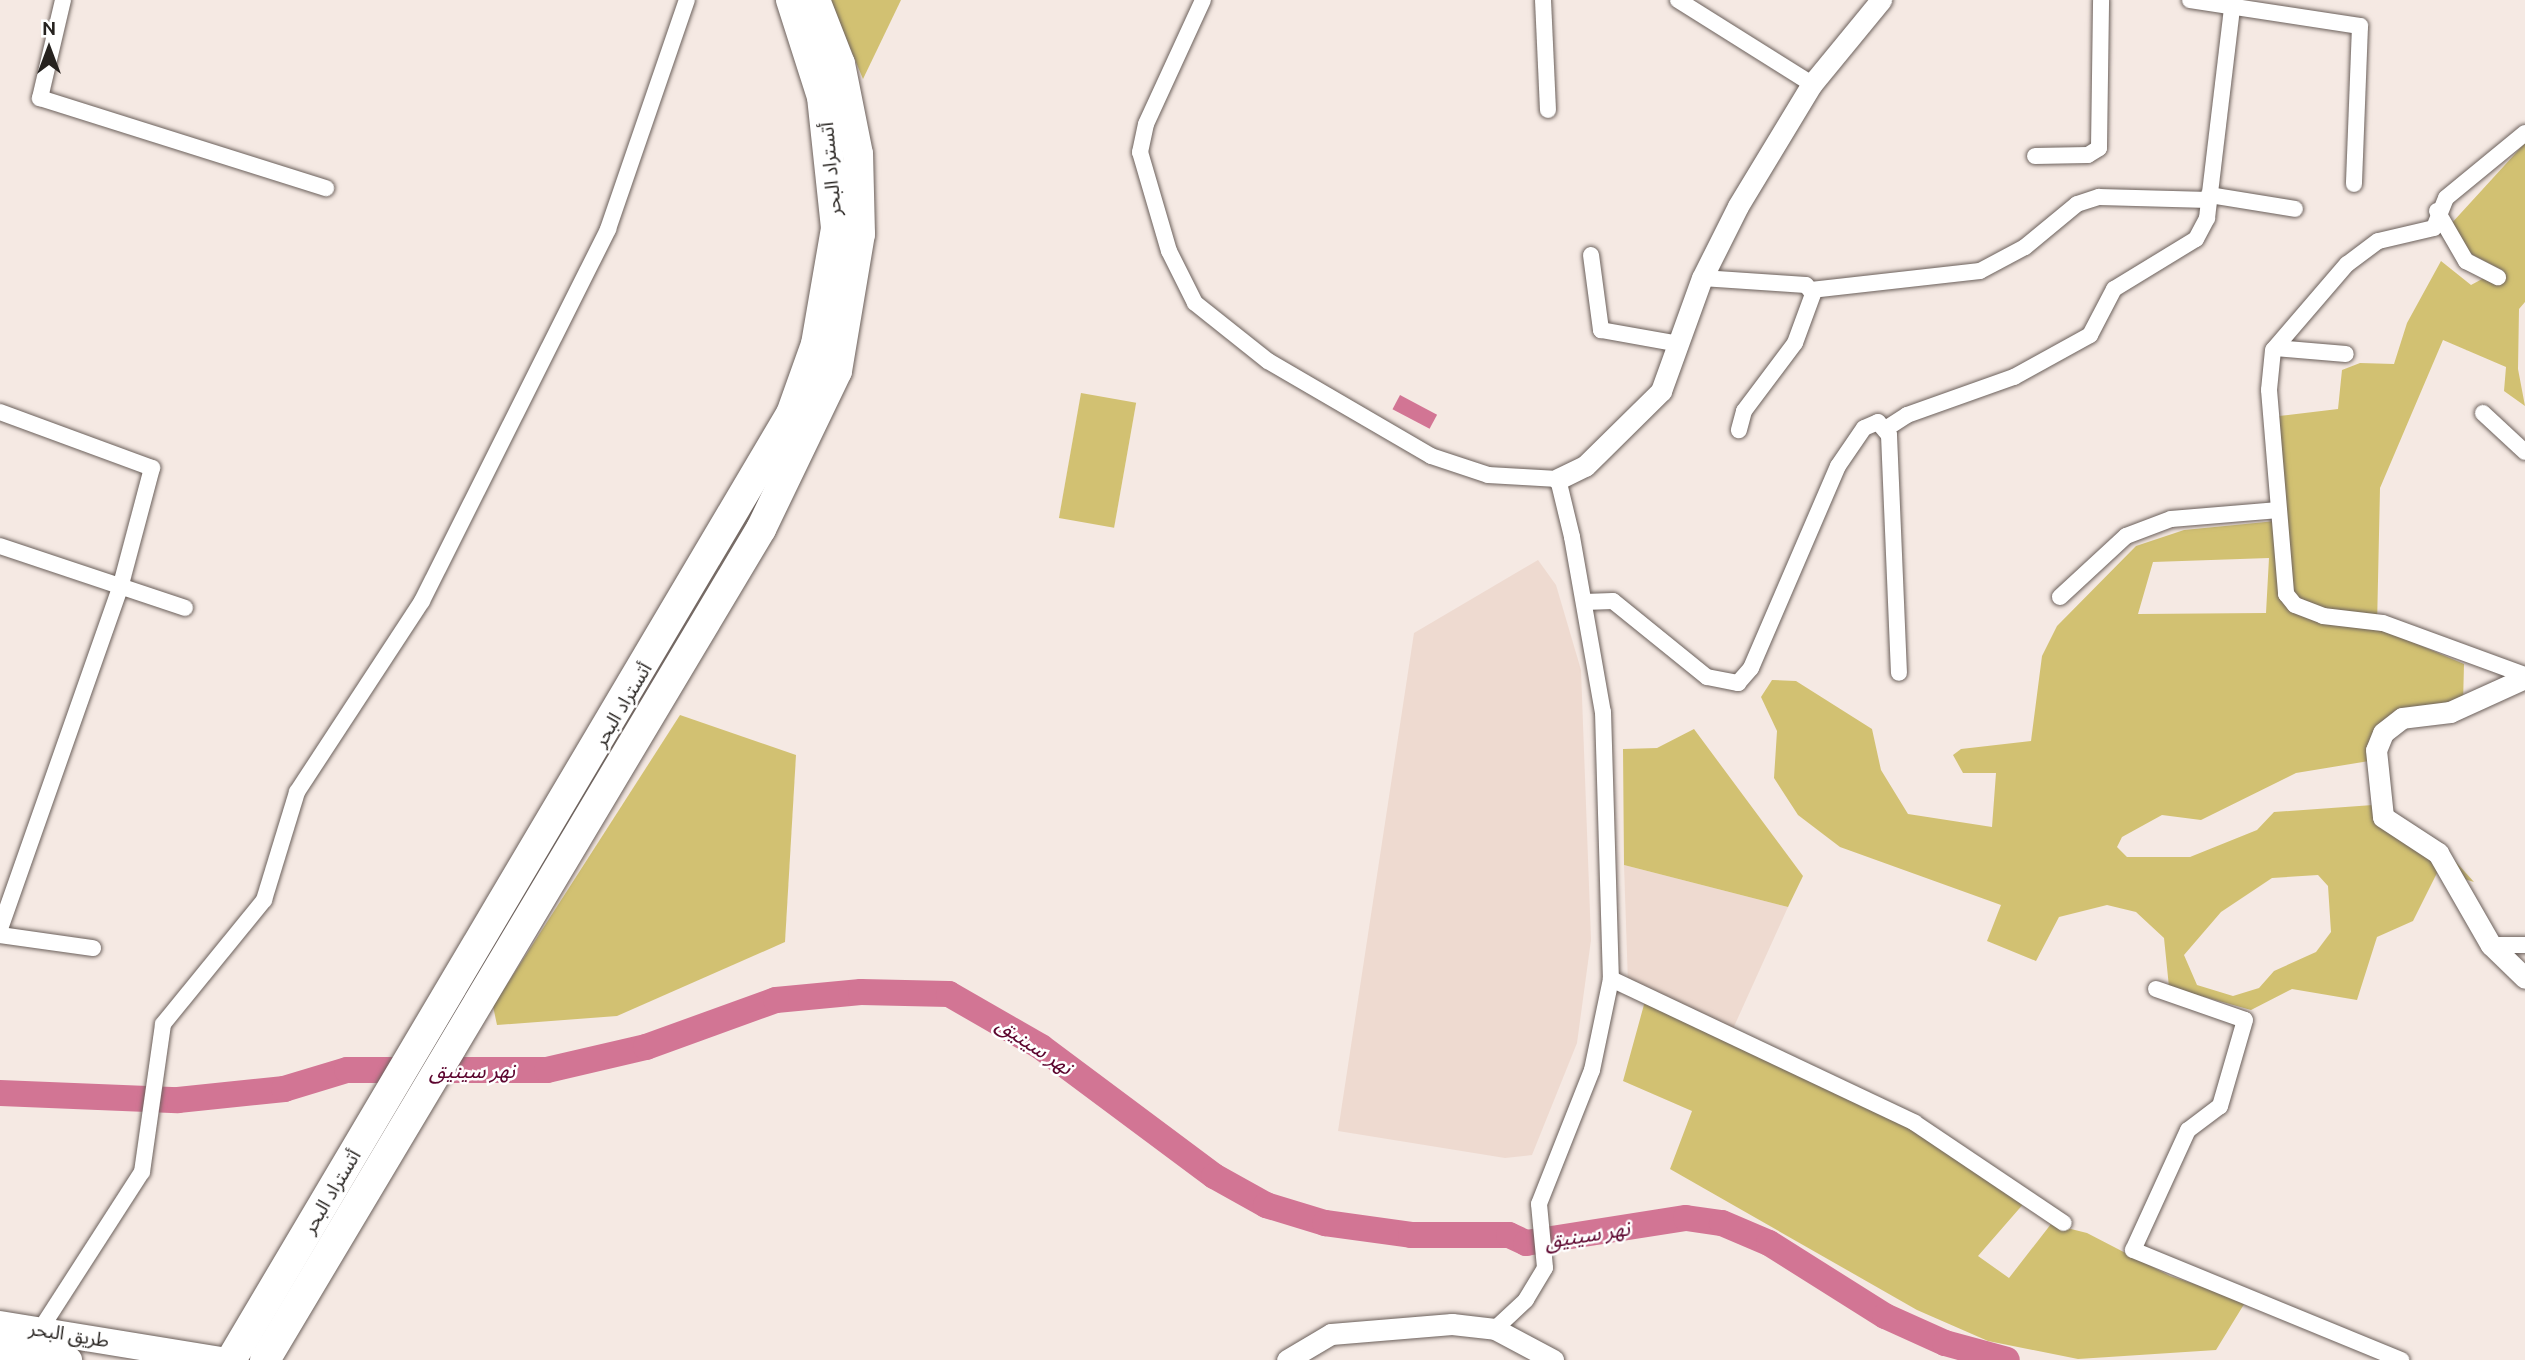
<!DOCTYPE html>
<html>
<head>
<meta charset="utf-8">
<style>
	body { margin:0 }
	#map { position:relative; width:2525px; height:1360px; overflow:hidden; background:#f5e9e3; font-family:Ubuntu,"Noto Sans Arabic",sans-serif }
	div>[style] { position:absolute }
	.built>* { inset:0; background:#eedad0 }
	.green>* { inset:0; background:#d2c172; transform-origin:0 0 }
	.water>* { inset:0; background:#d27594; transform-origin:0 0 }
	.river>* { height:26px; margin:-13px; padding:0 13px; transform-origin:13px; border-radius:13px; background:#d27594 }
	.roads { filter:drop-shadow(0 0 2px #6b605b) drop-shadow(0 0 2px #6b605b) }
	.minor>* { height:16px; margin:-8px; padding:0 8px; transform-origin:8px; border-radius:8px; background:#fff }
	.tertiary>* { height:21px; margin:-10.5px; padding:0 10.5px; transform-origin:10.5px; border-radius:10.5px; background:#fff }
	.primary>* { height:26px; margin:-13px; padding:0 13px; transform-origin:13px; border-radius:13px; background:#fff }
	.motorway>* { height:30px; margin:-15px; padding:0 15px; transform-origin:15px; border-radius:15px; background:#fff }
	span { translate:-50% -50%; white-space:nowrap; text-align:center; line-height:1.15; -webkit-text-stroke:5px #fff; paint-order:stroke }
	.street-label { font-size:19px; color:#26221f }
	.water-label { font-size:21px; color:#5c052e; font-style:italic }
	.north { position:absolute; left:14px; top:14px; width:70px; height:70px; -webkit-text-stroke:5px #fff; paint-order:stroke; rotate:0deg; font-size:19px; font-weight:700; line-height:28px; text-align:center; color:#26221f }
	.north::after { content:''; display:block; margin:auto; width:24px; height:32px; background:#26221f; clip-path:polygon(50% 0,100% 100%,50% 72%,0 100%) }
</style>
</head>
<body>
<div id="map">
	<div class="built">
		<i style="clip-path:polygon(1538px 560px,1556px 585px,1581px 670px,1591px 940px,1577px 1043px,1532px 1155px,1505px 1158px,1338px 1131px,1414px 633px)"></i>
		<i style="clip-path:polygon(1624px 865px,1788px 907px,1732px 1031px,1628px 984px)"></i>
	</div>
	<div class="green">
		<i style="clip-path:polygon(830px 0,901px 0,863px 79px)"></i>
		<i style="clip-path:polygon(evenodd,2525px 143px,2525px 302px,2519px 309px,2518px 369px,2525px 406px,2504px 391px,2506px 367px,2443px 340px,2380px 488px,2377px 627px,2464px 664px,2463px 704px,2378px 729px,2376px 805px,2438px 842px,2474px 882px,2438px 871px,2413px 921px,2377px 937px,2357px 1000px,2292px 989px,2251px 1010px,2169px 987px,2164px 938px,2136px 912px,2107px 905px,2059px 917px,2036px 961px,1987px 941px,2001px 905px,1840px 847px,1798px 815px,1774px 778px,1777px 731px,1761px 697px,1772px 680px,1796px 681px,1872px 729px,1881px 770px,1908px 814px,1992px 827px,1996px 773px,1963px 773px,1953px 755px,1961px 749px,2031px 741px,2042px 656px,2057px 626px,2136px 546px,2184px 530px,2286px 520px,2279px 416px,2338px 409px,2342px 370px,2360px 363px,2394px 364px,2407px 323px,2441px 261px,2471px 285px,2484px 278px,2499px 285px,2504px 271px,2473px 255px,2453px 236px,2450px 225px,2525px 143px,2269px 558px,2266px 613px,2138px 614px,2153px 562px,2269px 558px,2525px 143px,2369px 761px,2373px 805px,2274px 812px,2257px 830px,2190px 857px,2127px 857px,2117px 847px,2122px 837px,2162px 815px,2201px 820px,2296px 773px,2369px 761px,2525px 143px,2318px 875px,2328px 886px,2331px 932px,2316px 952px,2274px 971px,2259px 988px,2233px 996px,2197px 985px,2184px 955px,2221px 912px,2272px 878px,2318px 875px)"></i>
		<i style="left:1081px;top:393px;width:56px;height:127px;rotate:10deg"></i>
		<i style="clip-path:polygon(680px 715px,796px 755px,785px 942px,617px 1016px,497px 1025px,493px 1006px)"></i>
		<i style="clip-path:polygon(1694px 729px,1803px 876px,1788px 907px,1624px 865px,1623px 749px,1657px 748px)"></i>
		<i style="clip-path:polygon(1645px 1001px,1903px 1123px,2025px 1202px,1978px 1256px,2009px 1278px,2051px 1224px,2087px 1233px,2170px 1276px,2246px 1301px,2216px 1350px,2078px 1359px,1988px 1341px,1917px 1310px,1670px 1169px,1692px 1111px,1623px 1081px)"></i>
	</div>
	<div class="water">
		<i style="left:1400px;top:395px;width:42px;height:16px;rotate:28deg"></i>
	</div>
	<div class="river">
		<i style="left:0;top:1093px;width:178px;rotate:2.3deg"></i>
		<i style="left:178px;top:1100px;width:107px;rotate:-5.9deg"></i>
		<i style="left:284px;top:1089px;width:66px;rotate:-16.8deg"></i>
		<i style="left:347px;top:1070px;width:200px"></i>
		<i style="left:547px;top:1070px;width:102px;rotate:-13.1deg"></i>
		<i style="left:646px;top:1047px;width:138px;rotate:-19.9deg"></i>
		<i style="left:776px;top:1000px;width:85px;rotate:-5.4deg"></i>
		<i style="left:861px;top:992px;width:88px;rotate:1.3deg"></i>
		<i style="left:949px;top:994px;width:106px;rotate:29.9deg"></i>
		<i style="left:1041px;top:1047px;width:216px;rotate:36.7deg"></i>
		<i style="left:1214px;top:1176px;width:60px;rotate:29.1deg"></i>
		<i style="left:1266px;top:1205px;width:62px;rotate:17deg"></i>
		<i style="left:1325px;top:1223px;width:87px;rotate:7.9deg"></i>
		<i style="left:1411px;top:1235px;width:98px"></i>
		<i style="left:1509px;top:1235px;width:19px;rotate:25deg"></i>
		<i style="left:1526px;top:1243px;width:162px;rotate:-8.9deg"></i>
		<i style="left:1686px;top:1218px;width:36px;rotate:8deg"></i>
		<i style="left:1722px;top:1223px;width:51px;rotate:23.1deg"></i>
		<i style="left:1769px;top:1243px;width:137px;rotate:32.2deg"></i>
		<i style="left:1885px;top:1316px;width:66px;rotate:24.2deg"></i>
		<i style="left:1945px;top:1343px;width:64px;rotate:15.3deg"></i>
	</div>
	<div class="roads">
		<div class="minor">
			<i style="left:63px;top:0;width:101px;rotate:103.2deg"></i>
			<i style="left:40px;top:98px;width:300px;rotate:17.5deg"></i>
			<i style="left:1203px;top:0;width:136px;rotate:114.7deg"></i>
			<i style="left:1146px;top:124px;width:29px;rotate:102deg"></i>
			<i style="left:1140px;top:152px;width:103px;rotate:73.7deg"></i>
			<i style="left:1169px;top:251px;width:58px;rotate:63.4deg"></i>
			<i style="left:1195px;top:303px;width:93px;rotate:38.5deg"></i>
			<i style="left:1268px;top:361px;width:189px;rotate:30.2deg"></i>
			<i style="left:1431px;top:456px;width:60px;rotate:18.4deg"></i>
			<i style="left:1488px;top:475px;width:70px;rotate:3.3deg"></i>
			<i style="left:1558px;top:479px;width:60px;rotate:76.4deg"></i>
			<i style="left:1572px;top:537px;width:178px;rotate:80deg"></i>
			<i style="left:1603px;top:712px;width:267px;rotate:88.3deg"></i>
			<i style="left:1611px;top:979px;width:93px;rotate:101.8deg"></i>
			<i style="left:1592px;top:1070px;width:144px;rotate:111.6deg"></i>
			<i style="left:1539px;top:1204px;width:64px;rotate:84.6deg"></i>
			<i style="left:1545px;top:1268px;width:37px;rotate:121deg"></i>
			<i style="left:1526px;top:1300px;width:42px;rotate:136.9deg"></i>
			<i style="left:1543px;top:0;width:110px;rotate:87.4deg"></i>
			<i style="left:1678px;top:0;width:158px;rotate:32.1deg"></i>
			<i style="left:2190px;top:0;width:172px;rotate:8.7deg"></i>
			<i style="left:2360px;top:26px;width:158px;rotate:92.2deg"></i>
			<i style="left:2525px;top:133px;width:102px;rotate:140.6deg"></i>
			<i style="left:2446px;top:198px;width:32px;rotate:112deg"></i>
			<i style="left:2434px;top:228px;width:57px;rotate:166.9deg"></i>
			<i style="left:2378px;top:241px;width:39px;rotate:143deg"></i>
			<i style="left:2347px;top:264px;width:113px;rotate:130.7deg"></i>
			<i style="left:2273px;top:350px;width:40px;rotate:95.7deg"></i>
			<i style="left:2269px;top:390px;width:205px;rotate:85.2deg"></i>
			<i style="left:2286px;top:594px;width:14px;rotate:51deg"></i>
			<i style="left:2295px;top:605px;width:30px;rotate:21deg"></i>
			<i style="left:2323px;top:616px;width:60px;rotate:6.7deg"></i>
			<i style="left:2383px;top:623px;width:151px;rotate:20.1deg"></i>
			<i style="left:2035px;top:156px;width:53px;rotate:-1.1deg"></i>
			<i style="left:2088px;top:155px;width:13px;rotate:-32deg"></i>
			<i style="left:2099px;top:148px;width:148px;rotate:-89.2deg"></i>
			<i style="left:2209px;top:195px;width:87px;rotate:9.2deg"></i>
			<i style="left:2437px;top:211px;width:58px;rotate:59.9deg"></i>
			<i style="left:2466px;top:261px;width:36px;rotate:27deg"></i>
			<i style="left:1591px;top:255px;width:76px;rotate:82.4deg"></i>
			<i style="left:1601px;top:330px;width:79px;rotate:10.2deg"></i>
			<i style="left:1702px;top:278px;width:104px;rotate:3.9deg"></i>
			<i style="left:1806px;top:285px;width:11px;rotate:52deg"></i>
			<i style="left:1813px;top:294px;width:52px;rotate:110.2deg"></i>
			<i style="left:1795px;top:343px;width:85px;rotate:126.9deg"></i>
			<i style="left:1744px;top:411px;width:20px;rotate:105deg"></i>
			<i style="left:1811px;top:290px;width:170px;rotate:-6.4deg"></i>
			<i style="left:1980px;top:271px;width:51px;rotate:-28.1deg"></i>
			<i style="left:2025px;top:247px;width:67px;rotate:-39.6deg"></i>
			<i style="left:2077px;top:204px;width:23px;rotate:-18deg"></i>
			<i style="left:2099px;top:197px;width:110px;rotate:1.6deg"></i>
			<i style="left:2275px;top:348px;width:71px;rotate:4.8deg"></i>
			<i style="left:0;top:412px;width:162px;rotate:20.2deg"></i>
			<i style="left:152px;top:468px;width:124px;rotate:104.9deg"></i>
			<i style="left:120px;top:588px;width:361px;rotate:109.4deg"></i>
			<i style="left:2483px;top:413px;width:57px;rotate:42.9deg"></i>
			<i style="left:1887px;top:428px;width:24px;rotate:-33deg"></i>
			<i style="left:1907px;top:415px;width:114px;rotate:-19.6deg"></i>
			<i style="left:2014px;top:377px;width:87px;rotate:-28.9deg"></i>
			<i style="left:2090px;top:335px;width:52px;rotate:-62.4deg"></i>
			<i style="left:2114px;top:289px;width:96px;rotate:-31.4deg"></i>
			<i style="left:2196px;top:239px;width:24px;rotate:-62deg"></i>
			<i style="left:2207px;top:218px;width:212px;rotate:-83.2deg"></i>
			<i style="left:0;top:546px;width:195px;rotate:18.5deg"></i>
			<i style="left:2060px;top:597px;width:90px;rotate:-42.7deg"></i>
			<i style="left:2126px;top:536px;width:48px;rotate:-20.7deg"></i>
			<i style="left:2171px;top:519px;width:108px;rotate:-4.8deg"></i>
			<i style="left:1584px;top:602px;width:29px;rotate:-2deg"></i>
			<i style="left:1613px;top:601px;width:121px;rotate:39deg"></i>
			<i style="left:1707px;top:677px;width:32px;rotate:11deg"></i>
			<i style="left:1738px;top:683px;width:20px;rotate:-49deg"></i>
			<i style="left:1751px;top:668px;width:220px;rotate:-66.7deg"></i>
			<i style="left:1838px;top:466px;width:46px;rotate:-55.6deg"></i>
			<i style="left:1864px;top:428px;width:15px;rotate:-23deg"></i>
			<i style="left:1878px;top:422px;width:17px;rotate:50deg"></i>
			<i style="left:1889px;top:435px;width:238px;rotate:87.6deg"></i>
			<i style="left:0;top:935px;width:94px;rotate:8deg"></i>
			<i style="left:2491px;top:945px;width:34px"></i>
			<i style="left:1611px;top:979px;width:336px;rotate:25.3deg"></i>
			<i style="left:1915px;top:1123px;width:179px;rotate:33.9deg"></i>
			<i style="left:2156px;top:989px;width:94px;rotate:19.2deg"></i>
			<i style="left:2245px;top:1020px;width:90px;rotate:106.2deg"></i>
			<i style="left:2220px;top:1106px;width:40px;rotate:143deg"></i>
			<i style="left:2188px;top:1130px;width:132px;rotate:114.6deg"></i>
			<i style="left:2133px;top:1250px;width:290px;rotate:22.3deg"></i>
			<i style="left:40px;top:1330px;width:188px;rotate:-57.2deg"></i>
			<i style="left:142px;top:1172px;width:149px;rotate:-81.9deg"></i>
			<i style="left:163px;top:1024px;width:160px;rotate:-50.8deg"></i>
			<i style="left:264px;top:900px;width:113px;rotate:-73deg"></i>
			<i style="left:297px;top:792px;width:228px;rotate:-56.8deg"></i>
			<i style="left:422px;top:601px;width:416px;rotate:-63.4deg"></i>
			<i style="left:608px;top:229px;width:242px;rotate:-71deg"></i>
		</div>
		<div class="tertiary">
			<i style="left:1558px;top:479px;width:30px;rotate:-26deg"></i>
			<i style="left:1585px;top:466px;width:107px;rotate:-44.6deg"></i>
			<i style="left:1661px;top:391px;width:120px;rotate:-70.1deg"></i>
			<i style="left:1702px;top:278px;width:80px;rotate:-63.4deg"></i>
			<i style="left:1738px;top:206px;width:143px;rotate:-58.8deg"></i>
			<i style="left:1812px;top:84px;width:109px;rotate:-50.6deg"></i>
			<i style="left:2525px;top:678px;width:82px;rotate:155.6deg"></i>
			<i style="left:2450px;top:712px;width:48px;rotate:172.9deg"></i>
			<i style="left:2402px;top:718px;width:24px;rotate:142deg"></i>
			<i style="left:2383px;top:733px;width:18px;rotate:112deg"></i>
			<i style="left:2376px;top:750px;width:67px;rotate:84deg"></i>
			<i style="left:2383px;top:817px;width:66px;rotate:33.2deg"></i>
			<i style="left:2438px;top:853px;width:106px;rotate:60.1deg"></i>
			<i style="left:2491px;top:945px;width:47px;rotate:44.1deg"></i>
			<i style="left:1287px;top:1360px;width:51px;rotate:-30.6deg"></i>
			<i style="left:1331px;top:1334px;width:121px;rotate:-4.7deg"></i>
			<i style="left:1452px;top:1324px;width:43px;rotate:6.6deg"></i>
			<i style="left:1495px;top:1329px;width:66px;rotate:28.1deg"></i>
		</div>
		<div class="primary">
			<i style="left:0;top:1324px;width:224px;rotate:9.3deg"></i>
			<i style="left:0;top:1349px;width:70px;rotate:9.1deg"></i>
		</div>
		<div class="motorway">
			<i style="left:231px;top:1360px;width:1099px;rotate:-59.38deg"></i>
			<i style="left:791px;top:414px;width:74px;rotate:-70.3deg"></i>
			<i style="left:816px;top:344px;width:118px;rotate:-80.2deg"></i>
			<i style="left:836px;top:228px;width:132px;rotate:-96.1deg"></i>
			<i style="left:822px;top:97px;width:102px;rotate:-107.7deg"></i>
			<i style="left:265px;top:1360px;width:968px;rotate:-59.17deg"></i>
			<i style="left:761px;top:529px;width:175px;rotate:-64.3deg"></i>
			<i style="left:837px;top:371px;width:139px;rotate:-80.5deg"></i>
			<i style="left:860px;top:234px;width:80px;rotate:-91.4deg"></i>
			<i style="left:858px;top:154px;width:92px;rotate:-101.3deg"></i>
			<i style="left:840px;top:64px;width:69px;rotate:-111.3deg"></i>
		</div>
	</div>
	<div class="street-label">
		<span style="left:831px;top:169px;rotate:-95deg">أتستراد البحر</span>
		<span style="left:623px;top:705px;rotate:-59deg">أتستراد البحر</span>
		<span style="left:332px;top:1192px;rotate:-59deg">أتستراد البحر</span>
		<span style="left:69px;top:1335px;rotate:9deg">طريق البحر</span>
	</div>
	<div class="water-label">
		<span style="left:1035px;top:1045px;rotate:34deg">نهر سينيق</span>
		<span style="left:472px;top:1070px">نهر سينيق</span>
		<span style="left:1587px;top:1234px;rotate:-9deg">نهر سينيق</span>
	</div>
	<div class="north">N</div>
</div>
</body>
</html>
